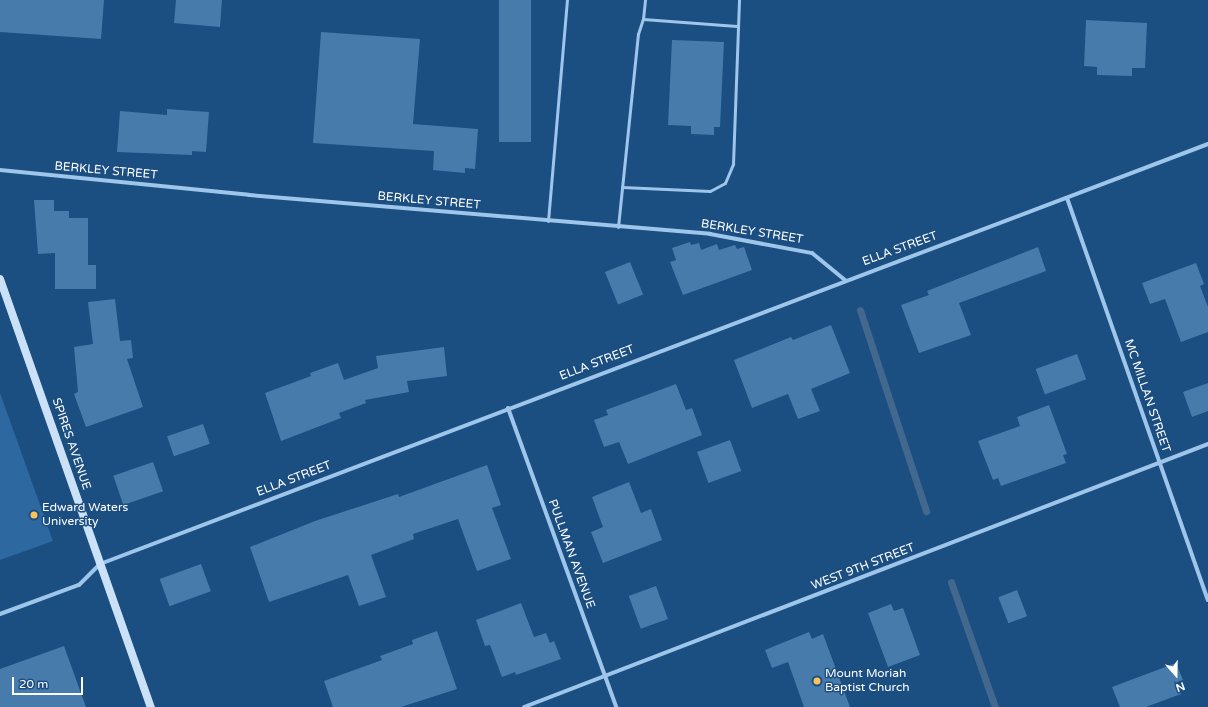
<!DOCTYPE html>
<html>
<head>
<meta charset="utf-8">
<style>
	body { margin:0 }
	#map { position:relative; width:1208px; height:707px; overflow:hidden; background:#1b4e81; font-family:"Varela Round",sans-serif }
	div>[style] { position:absolute }
	.green>* { inset:0; background:#2e68a0 }
	.stream>* { height:7px; margin:-3.5px; padding:0 3.5px; transform-origin:3.5px; border-radius:3.5px; background:#42688e }
	.building>* { inset:0; background:#477bac; transform-origin:0 0 }
	.lane>* { height:3px; margin:-1.5px; padding:0 1.5px; transform-origin:1.5px; border-radius:1.5px; background:#9ec5ea }
	.street>* { height:4px; margin:-2px; padding:0 2px; transform-origin:2px; border-radius:2px; background:#9ec5ea }
	.secondary>* { height:8px; margin:-4px; padding:0 4px; transform-origin:4px; border-radius:4px; background:#cae1f8 }
	.dots>* { width:11px; height:11px; translate:-50% -50%; box-sizing:border-box; border:2px solid #1b4e81; border-radius:50% }
	span { translate:-50% -50%; white-space:nowrap; text-align:center; line-height:1.15; -webkit-text-stroke:3px #1b4e81; paint-order:stroke }
	.street-label { font-size:12px; color:#fff }
	.poi-label { font-size:12px; color:#fff }
	.left { translate:0 -50%; text-align:left }
	.north { position:absolute; left:1156px; top:655px; width:40px; height:40px; -webkit-text-stroke:3px #1b4e81; paint-order:stroke; rotate:160deg; font-size:11px; font-weight:700; line-height:16px; text-align:center; color:#fff }
	.north::after { content:''; display:block; margin:auto; width:14px; height:18px; background:#fff; clip-path:polygon(50% 0,100% 100%,50% 72%,0 100%) }
	.scale { position:absolute; left:12px; top:677px; width:71px; height:18px; box-sizing:border-box; border:2px solid #fff; border-top:0; padding-left:5px; font-size:12px; line-height:14px; white-space:nowrap; color:#fff; -webkit-text-stroke:3px #1b4e81; paint-order:stroke }
</style>
</head>
<body>
<div id="map">
	<div class="green">
		<i style="clip-path:polygon(0 393px,53px 541px,0 560px)"></i>
	</div>
	<div class="stream">
		<i style="left:860px;top:310px;width:212px;rotate:71.8deg"></i>
		<i style="left:951px;top:582px;width:133px;rotate:70.6deg"></i>
	</div>
	<div class="building">
		<i style="clip-path:polygon(0 0,104px 0,101px 39px,0 32px)"></i>
		<i style="clip-path:polygon(176px 0,222px 0,220px 27px,174px 23px)"></i>
		<i style="left:499px;top:0;width:32px;height:142px"></i>
		<i style="clip-path:polygon(1086px 20px,1147px 23px,1145px 68px,1132px 68px,1132px 76px,1097px 75px,1097px 67px,1084px 66px)"></i>
		<i style="clip-path:polygon(321px 32px,420px 39px,413px 124px,478px 129px,475px 169px,465px 168px,465px 173px,433px 170px,434px 151px,313px 143px)"></i>
		<i style="clip-path:polygon(672px 40px,724px 42px,720px 127px,714px 127px,714px 135px,691px 134px,691px 126px,668px 125px)"></i>
		<i style="clip-path:polygon(167px 109px,209px 112px,206px 152px,192px 151px,192px 155px,117px 152px,120px 111px,167px 115px)"></i>
		<i style="clip-path:polygon(34px 200px,54px 200px,54px 211px,69px 211px,69px 218px,88px 218px,88px 265px,96px 265px,96px 289px,55px 289px,55px 253px,38px 254px)"></i>
		<i style="clip-path:polygon(690px 242px,691px 245px,699px 243px,701px 250px,717px 244px,719px 250px,735px 245px,737px 249px,744px 247px,752px 270px,683px 295px,670px 262px,676px 260px,672px 248px)"></i>
		<i style="clip-path:polygon(1038px 247px,1046px 271px,959px 303px,971px 335px,919px 353px,901px 305px,929px 295px,927px 291px)"></i>
		<i style="left:630px;top:262px;width:35px;height:27px;rotate:68deg"></i>
		<i style="clip-path:polygon(1196px 263px,1204px 284px,1200px 286px,1208px 307px,1208px 332px,1181px 342px,1165px 299px,1150px 304px,1142px 283px)"></i>
		<i style="clip-path:polygon(115px 299px,120px 341px,131px 340px,133px 358px,127px 359px,143px 407px,86px 427px,74px 394px,78px 392px,74px 347px,93px 344px,88px 302px)"></i>
		<i style="clip-path:polygon(831px 325px,850px 373px,811px 389px,820px 411px,798px 419px,788px 394px,752px 408px,734px 360px,791px 337px,793px 340px)"></i>
		<i style="clip-path:polygon(444px 347px,447px 376px,407px 381px,409px 392px,365px 400px,366px 403px,339px 413px,341px 418px,281px 441px,265px 393px,311px 376px,310px 373px,338px 363px,344px 380px,378px 368px,376px 356px)"></i>
		<i style="left:1077px;top:354px;width:27px;height:44px;rotate:70deg"></i>
		<i style="clip-path:polygon(1208px 383px,1208px 411px,1192px 417px,1183px 392px)"></i>
		<i style="clip-path:polygon(676px 384px,686px 410px,692px 408px,702px 435px,628px 464px,619px 442px,604px 447px,594px 420px,608px 415px,606px 410px)"></i>
		<i style="clip-path:polygon(1049px 405px,1067px 454px,1063px 455px,1066px 463px,1001px 486px,998px 478px,993px 480px,978px 441px,1020px 426px,1017px 417px)"></i>
		<i style="left:203px;top:424px;width:21px;height:38px;rotate:71deg"></i>
		<i style="left:730px;top:440px;width:33px;height:35px;rotate:70deg"></i>
		<i style="left:153px;top:462px;width:31px;height:42px;rotate:71deg"></i>
		<i style="clip-path:polygon(487px 465px,501px 505px,492px 508px,511px 559px,477px 571px,458px 519px,413px 534px,414px 539px,371px 555px,386px 597px,359px 606px,348px 575px,269px 602px,250px 547px,315px 521px,398px 494px,399px 497px)"></i>
		<i style="clip-path:polygon(629px 482px,641px 513px,651px 509px,662px 540px,603px 563px,591px 532px,603px 527px,592px 497px)"></i>
		<i style="left:201px;top:564px;width:29px;height:44px;rotate:70deg"></i>
		<i style="left:656px;top:586px;width:35px;height:29px;rotate:70deg"></i>
		<i style="left:1017px;top:590px;width:28px;height:20px;rotate:69deg"></i>
		<i style="clip-path:polygon(521px 603px,534px 637px,546px 633px,550px 643px,554px 641px,561px 659px,516px 675px,515px 672px,502px 677px,490px 645px,485px 646px,476px 620px)"></i>
		<i style="clip-path:polygon(891px 604px,894px 611px,903px 608px,920px 655px,888px 667px,868px 613px)"></i>
		<i style="clip-path:polygon(437px 631px,457px 689px,401px 707px,333px 707px,324px 681px,382px 660px,380px 656px,413px 644px,412px 640px)"></i>
		<i style="clip-path:polygon(809px 632px,812px 639px,823px 634px,850px 707px,804px 707px,788px 662px,772px 668px,765px 650px)"></i>
		<i style="clip-path:polygon(64px 646px,86px 707px,0 707px,0 669px)"></i>
		<i style="clip-path:polygon(1176px 663px,1183px 680px,1177px 682px,1181px 694px,1146px 707px,1120px 707px,1112px 687px)"></i>
	</div>
	<div class="lane">
		<i style="left:643px;top:19px;width:94px;rotate:4.3deg"></i>
		<i style="left:622px;top:187px;width:88px;rotate:2.6deg"></i>
		<i style="left:710px;top:191px;width:17px;rotate:-28deg"></i>
		<i style="left:725px;top:183px;width:21px;rotate:-67deg"></i>
		<i style="left:733px;top:164px;width:164px;rotate:-87.9deg"></i>
		<i style="left:548px;top:221px;width:222px;rotate:-85.1deg"></i>
		<i style="left:618px;top:227px;width:194px;rotate:-84.1deg"></i>
		<i style="left:638px;top:34px;width:16px;rotate:-72deg"></i>
		<i style="left:643px;top:19px;width:19px;rotate:-84deg"></i>
	</div>
	<div class="street">
		<i style="left:0;top:170px;width:250px;rotate:5.7deg"></i>
		<i style="left:249px;top:195px;width:463px;rotate:4.8deg"></i>
		<i style="left:710px;top:234px;width:104px;rotate:10.6deg"></i>
		<i style="left:812px;top:253px;width:43px;rotate:39.3deg"></i>
		<i style="left:1067px;top:198px;width:426px;rotate:70.7deg"></i>
		<i style="left:508px;top:408px;width:318px;rotate:70.1deg"></i>
		<i style="left:0;top:614px;width:84px;rotate:-20.2deg"></i>
		<i style="left:79px;top:585px;width:30px;rotate:-45deg"></i>
		<i style="left:100px;top:564px;width:1185px;rotate:-20.76deg"></i>
		<i style="left:524px;top:707px;width:733px;rotate:-21.03deg"></i>
	</div>
	<div class="secondary">
		<i style="left:0;top:279px;width:454px;rotate:70.6deg"></i>
	</div>
	<div class="dots">
		<i style="left:34px;top:515px;background:#fcc35a"></i>
		<i style="left:817px;top:681px;background:#fcc35a"></i>
	</div>
	<div class="street-label">
		<span style="left:106px;top:171px;rotate:5deg">BERKLEY STREET</span>
		<span style="left:429px;top:201px;rotate:5deg">BERKLEY STREET</span>
		<span style="left:752px;top:232px;rotate:9deg">BERKLEY STREET</span>
		<span style="left:900px;top:249px;rotate:-20deg">ELLA STREET</span>
		<span style="left:597px;top:363px;rotate:-21deg">ELLA STREET</span>
		<span style="left:1147px;top:396px;rotate:71deg">MC MILLAN STREET</span>
		<span style="left:71px;top:444px;rotate:71deg">SPIRES AVENUE</span>
		<span style="left:294px;top:479px;rotate:-21deg">ELLA STREET</span>
		<span style="left:571px;top:554px;rotate:70deg">PULLMAN AVENUE</span>
		<span style="left:863px;top:567px;rotate:-21deg">WEST 9TH STREET</span>
	</div>
	<div class="poi-label">
		<span class="left" style="left:42px;top:515px">Edward Waters<br>University</span>
		<span class="left" style="left:825px;top:681px">Mount Moriah<br>Baptist Church</span>
	</div>
	<div class="north">N</div>
	<div class="scale">20 m</div>
</div>
</body>
</html>
